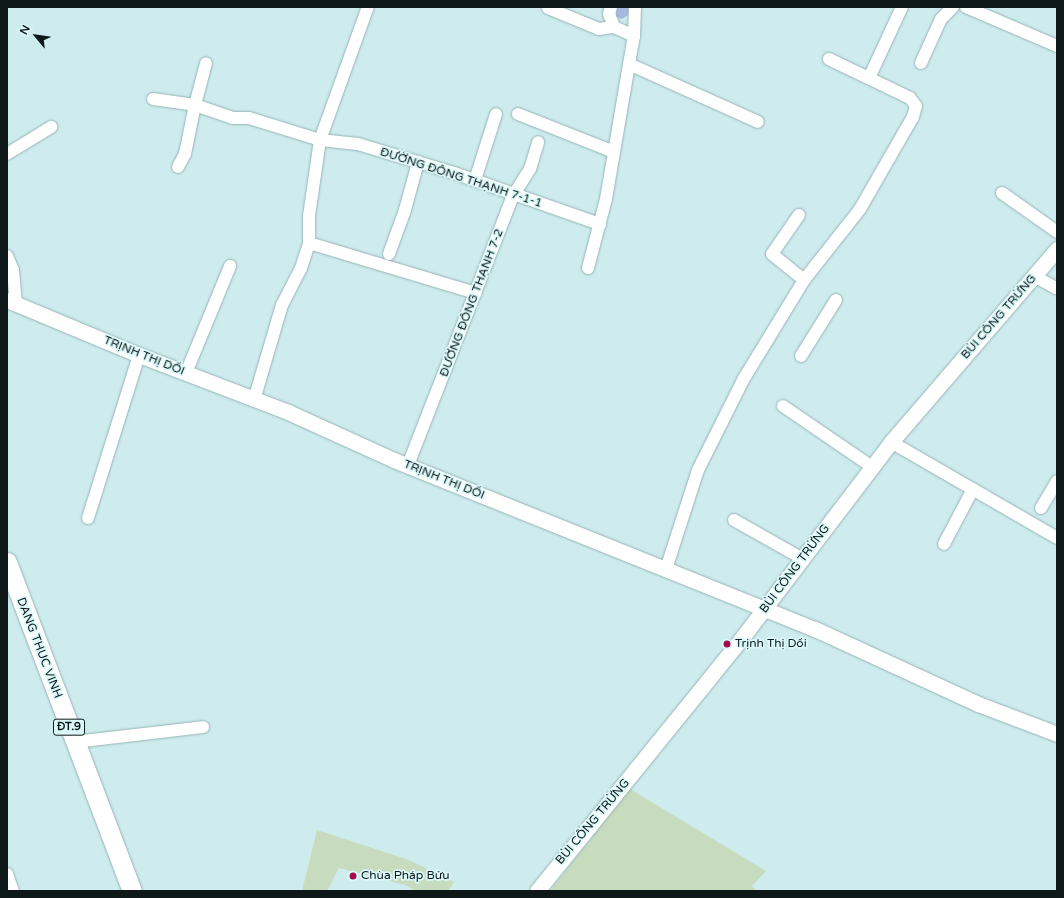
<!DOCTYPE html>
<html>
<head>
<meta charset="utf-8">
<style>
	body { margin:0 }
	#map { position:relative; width:1064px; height:898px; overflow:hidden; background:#ceecee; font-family:"Varela Round",sans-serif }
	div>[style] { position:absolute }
	.green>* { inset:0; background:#c7dbbe }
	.water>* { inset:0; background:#a8b8e1 }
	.roads { filter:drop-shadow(0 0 1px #96b3b5) drop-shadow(0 0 1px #96b3b5) }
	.minor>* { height:12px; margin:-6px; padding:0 6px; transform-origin:6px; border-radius:6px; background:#fff }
	.tertiary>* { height:15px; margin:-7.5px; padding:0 7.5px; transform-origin:7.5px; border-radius:7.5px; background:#fff }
	.primary>* { height:19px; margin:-9.5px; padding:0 9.5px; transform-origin:9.5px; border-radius:9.5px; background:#fff }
	.dots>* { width:11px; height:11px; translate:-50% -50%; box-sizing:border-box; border:2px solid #dbf9fb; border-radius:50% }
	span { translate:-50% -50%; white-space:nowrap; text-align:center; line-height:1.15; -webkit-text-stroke:3.5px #dbf9fb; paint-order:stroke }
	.shield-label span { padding:1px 3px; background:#dbf9fb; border:1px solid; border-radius:3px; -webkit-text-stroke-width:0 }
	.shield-label { font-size:11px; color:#0e1819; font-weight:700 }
	.street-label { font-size:12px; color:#0e1819 }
	.poi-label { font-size:12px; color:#0e1819 }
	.left { translate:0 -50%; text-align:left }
	.frame { position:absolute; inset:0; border:8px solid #0e1819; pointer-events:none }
	.north { position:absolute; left:16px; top:16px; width:40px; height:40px; -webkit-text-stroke:3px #dbf9fb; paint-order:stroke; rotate:299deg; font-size:11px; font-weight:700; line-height:16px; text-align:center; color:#0e1819 }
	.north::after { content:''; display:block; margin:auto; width:14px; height:18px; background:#0e1819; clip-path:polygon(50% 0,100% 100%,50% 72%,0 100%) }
</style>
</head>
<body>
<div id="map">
	<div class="green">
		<i style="clip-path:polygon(630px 789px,766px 871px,752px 886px,757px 891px,550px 891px)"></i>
		<i style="clip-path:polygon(317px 830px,409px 860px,454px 882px,448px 891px,416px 891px,405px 885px,339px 868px,327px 891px,302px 891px)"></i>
	</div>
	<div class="water">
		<i style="clip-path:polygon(615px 7px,630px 7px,628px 15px,622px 19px,616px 17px)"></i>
	</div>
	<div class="roads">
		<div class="minor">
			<i style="left:611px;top:7px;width:7px;rotate:106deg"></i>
			<i style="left:609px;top:14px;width:14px;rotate:69deg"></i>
			<i style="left:614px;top:27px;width:22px;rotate:24deg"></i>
			<i style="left:966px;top:7px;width:99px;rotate:23.2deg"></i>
			<i style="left:548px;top:8px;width:55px;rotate:22.4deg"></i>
			<i style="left:599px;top:29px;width:15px;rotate:-8deg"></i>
			<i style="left:921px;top:63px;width:48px;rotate:-65.6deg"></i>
			<i style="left:941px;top:19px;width:17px;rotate:-45deg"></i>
			<i style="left:629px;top:64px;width:141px;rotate:24.2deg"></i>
			<i style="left:869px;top:78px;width:78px;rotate:-65.1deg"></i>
			<i style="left:153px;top:99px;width:42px;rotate:8.1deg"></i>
			<i style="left:195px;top:105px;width:43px;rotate:-75.3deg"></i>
			<i style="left:518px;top:114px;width:103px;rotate:21.6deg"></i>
			<i style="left:7px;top:154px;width:52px;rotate:-31.5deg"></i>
			<i style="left:178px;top:167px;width:15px;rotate:-62deg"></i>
			<i style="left:185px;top:154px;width:50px;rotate:-78.5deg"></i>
			<i style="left:195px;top:105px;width:39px;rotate:19deg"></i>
			<i style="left:232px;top:118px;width:17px"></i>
			<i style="left:249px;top:118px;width:74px;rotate:17.2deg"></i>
			<i style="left:320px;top:140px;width:38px;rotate:6deg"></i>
			<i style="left:358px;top:144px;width:100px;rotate:16.8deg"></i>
			<i style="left:454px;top:173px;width:155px;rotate:19.3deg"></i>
			<i style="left:475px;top:180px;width:69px;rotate:-72.3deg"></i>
			<i style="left:1002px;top:193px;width:67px;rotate:35.3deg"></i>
			<i style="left:799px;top:215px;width:47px;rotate:124.7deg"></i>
			<i style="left:772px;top:254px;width:41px;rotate:39.1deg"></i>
			<i style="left:309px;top:243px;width:174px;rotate:16.7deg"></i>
			<i style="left:389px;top:254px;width:47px;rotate:-70deg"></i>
			<i style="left:405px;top:210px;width:50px;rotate:-74.8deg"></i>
			<i style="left:7px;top:256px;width:15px;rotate:67deg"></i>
			<i style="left:13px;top:270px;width:33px;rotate:85deg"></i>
			<i style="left:588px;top:268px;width:71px;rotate:-75.4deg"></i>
			<i style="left:606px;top:199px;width:165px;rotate:-80.3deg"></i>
			<i style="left:634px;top:36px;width:29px;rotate:-88deg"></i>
			<i style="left:1034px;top:276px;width:26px;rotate:29deg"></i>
			<i style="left:801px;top:356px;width:66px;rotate:-58deg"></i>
			<i style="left:186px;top:373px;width:116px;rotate:-67.6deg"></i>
			<i style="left:254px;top:400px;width:99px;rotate:-73.6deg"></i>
			<i style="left:282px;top:305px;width:42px;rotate:-62.8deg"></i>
			<i style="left:301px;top:268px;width:26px;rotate:-72deg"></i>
			<i style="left:309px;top:243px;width:27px;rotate:-90deg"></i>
			<i style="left:309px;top:216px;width:77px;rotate:-81.8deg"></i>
			<i style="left:320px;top:140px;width:141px;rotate:-70.2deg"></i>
			<i style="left:783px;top:406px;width:108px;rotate:34.4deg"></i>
			<i style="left:891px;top:442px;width:192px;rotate:30deg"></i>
			<i style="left:408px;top:465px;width:289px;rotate:-68.7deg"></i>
			<i style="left:513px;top:196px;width:32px;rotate:-58deg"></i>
			<i style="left:530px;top:169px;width:28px;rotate:-73deg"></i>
			<i style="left:1041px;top:508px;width:31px;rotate:-59deg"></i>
			<i style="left:88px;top:518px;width:171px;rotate:-72.6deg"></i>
			<i style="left:734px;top:520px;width:79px;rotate:29.5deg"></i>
			<i style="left:944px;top:544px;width:62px;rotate:-62.2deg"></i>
			<i style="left:666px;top:569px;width:104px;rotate:-72.1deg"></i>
			<i style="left:698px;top:470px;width:101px;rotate:-63.4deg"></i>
			<i style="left:743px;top:380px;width:117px;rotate:-58.6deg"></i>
			<i style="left:804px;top:280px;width:90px;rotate:-51.7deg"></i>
			<i style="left:860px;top:209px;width:106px;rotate:-60.1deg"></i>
			<i style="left:913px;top:117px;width:11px;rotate:-75deg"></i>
			<i style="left:916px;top:106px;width:10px;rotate:-127deg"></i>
			<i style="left:910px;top:98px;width:90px;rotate:-154.3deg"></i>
			<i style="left:74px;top:742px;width:130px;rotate:-6.6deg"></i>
			<i style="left:7px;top:874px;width:18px;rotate:71deg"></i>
		</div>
		<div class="tertiary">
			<i style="left:7px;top:300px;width:143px;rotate:22.6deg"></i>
			<i style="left:139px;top:355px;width:160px;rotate:20.9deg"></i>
			<i style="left:288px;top:412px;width:116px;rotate:24.4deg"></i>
			<i style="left:394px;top:460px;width:454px;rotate:21.9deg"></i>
			<i style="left:815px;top:629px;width:179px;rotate:24.7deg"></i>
			<i style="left:978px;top:704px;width:85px;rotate:20.8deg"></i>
			<i style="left:537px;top:891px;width:324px;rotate:-51deg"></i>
			<i style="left:741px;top:639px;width:248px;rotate:-52.7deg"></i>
			<i style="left:891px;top:442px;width:255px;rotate:-49.3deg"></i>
		</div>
		<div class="primary">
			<i style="left:7px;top:562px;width:352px;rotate:69.2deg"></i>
		</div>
	</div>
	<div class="dots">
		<i style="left:727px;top:644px;background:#a30c49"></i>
		<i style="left:353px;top:876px;background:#a30c49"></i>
	</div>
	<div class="shield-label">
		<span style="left:69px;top:727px">ĐT.9</span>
	</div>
	<div class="street-label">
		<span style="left:461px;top:178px;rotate:18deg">ĐƯỜNG ĐÔNG THẠNH 7-1-1</span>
		<span style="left:472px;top:303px;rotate:-69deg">ĐƯỜNG ĐÔNG THẠNH 7-2</span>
		<span style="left:999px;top:317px;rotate:-49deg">BÙI CÔNG TRỪNG</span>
		<span style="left:144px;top:356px;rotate:22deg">TRỊNH THỊ DỐI</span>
		<span style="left:444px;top:480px;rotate:22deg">TRỊNH THỊ DỐI</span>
		<span style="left:795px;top:569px;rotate:-53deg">BÙI CÔNG TRỪNG</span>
		<span style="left:39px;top:648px;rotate:69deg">DANG THUC VINH</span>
		<span style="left:593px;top:822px;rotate:-50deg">BÙI CÔNG TRỪNG</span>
	</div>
	<div class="poi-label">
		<span class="left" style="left:735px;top:644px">Trịnh Thị Dối</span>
		<span class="left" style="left:361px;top:876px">Chùa Pháp Bửu</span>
	</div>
	<div class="frame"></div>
	<div class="north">N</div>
</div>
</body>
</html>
